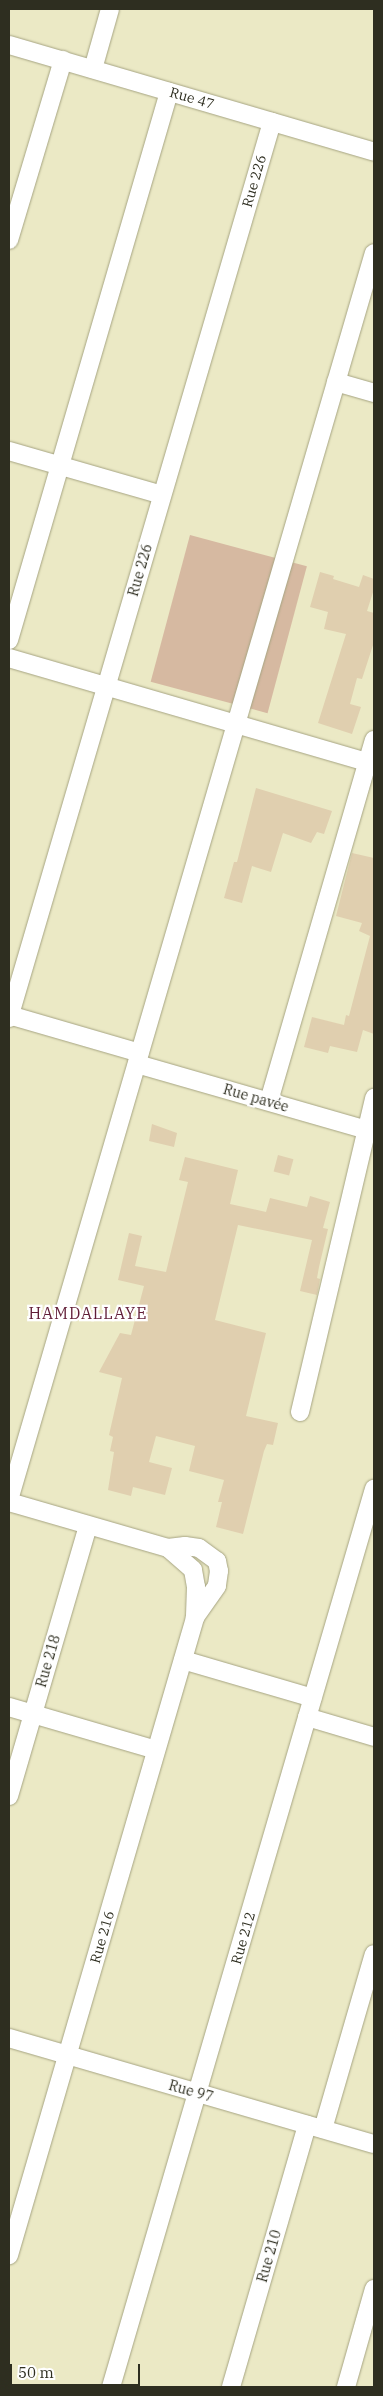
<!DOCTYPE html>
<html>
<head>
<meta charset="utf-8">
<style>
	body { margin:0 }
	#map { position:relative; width:383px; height:2396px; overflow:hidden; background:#ebe9c5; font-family:"IBM Plex Serif",serif }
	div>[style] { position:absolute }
	.green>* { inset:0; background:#d6b9a1; transform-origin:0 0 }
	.building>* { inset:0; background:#e0cfaf; transform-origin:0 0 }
	.roads { filter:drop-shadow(0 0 1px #a6a482) drop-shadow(0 0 1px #a6a482) }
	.minor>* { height:18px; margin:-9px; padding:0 9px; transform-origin:9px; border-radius:9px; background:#fff }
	span { translate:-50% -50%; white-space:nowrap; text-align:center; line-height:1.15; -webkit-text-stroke:4.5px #fff; paint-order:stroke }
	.street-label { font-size:14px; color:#2e2e20 }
	.quarter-label { font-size:16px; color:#601d36; letter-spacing:1px }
	.frame { position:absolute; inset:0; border:10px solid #2e2e20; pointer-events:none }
	.scale { position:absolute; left:10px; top:2364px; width:130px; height:22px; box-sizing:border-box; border:2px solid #2e2e20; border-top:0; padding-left:6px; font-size:15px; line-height:18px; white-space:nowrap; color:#2e2e20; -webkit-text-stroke:4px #fff; paint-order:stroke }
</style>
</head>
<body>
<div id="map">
	<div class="green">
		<i style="left:190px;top:535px;width:121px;height:152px;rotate:15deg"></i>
	</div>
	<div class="building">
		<i style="clip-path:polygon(320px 572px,334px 576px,333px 579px,359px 587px,363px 575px,374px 579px,374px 589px,367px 611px,374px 613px,374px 642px,362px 679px,357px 678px,350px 704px,361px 707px,352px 734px,318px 723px,346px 634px,324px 629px,328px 612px,310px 607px)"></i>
		<i style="clip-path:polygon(256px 788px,332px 811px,324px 834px,317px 832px,311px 843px,283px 833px,271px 872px,252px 866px,242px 903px,224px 898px,234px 862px,237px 862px)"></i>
		<i style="clip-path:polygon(352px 853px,374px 858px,374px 1034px,363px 1030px,357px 1052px,330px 1046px,328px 1053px,304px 1047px,312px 1017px,344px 1025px,346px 1015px,349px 1016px,370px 936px,359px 931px,362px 923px,336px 916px)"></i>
		<i style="clip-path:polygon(152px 1124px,177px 1133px,174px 1147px,149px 1141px)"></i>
		<i style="left:278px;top:1155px;width:16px;height:17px;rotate:15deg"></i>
		<i style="clip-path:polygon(185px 1157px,238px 1170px,230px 1204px,266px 1212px,270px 1198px,307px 1207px,310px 1196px,330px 1202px,323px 1228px,328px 1229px,319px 1267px,317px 1278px,320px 1279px,317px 1295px,300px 1291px,312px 1240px,238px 1225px,215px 1320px,266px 1333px,246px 1416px,278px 1423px,273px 1445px,267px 1444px,264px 1451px,243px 1534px,216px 1527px,222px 1502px,218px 1502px,224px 1480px,189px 1471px,195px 1446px,156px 1436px,149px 1462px,172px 1468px,165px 1495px,133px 1487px,131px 1496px,108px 1490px,114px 1452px,110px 1451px,113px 1437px,109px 1435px,122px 1378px,99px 1372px,120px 1333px,131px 1335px,144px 1286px,118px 1280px,129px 1233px,142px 1236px,135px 1266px,166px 1272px,188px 1182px,179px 1180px)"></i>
	</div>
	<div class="roads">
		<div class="minor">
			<i style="left:9px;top:45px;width:380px;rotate:16.3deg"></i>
			<i style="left:93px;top:69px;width:62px;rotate:-74.2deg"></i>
			<i style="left:9px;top:240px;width:188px;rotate:-73.3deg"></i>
			<i style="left:336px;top:382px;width:40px;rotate:16deg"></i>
			<i style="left:9px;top:451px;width:159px;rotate:16deg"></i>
			<i style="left:9px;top:640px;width:571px;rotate:-73.72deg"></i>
			<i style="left:9px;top:658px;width:380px;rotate:16.2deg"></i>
			<i style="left:9px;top:1015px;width:136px;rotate:16.2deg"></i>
			<i style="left:9px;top:1018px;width:934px;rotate:-73.64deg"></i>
			<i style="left:137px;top:1064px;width:247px;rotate:16deg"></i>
			<i style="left:269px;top:1101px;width:376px;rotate:-73.8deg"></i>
			<i style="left:300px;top:1412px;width:323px;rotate:-76.7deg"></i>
			<i style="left:9px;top:1500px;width:1299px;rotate:-73.69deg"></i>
			<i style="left:9px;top:1502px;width:166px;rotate:16.1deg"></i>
			<i style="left:168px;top:1548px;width:33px;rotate:41deg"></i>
			<i style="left:193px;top:1570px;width:17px;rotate:80deg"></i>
			<i style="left:196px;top:1587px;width:31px;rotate:92deg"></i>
			<i style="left:195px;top:1618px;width:664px;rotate:106.28deg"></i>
			<i style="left:168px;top:1548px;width:17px;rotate:-7deg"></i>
			<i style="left:185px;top:1546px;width:14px;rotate:8deg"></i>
			<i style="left:199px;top:1548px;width:22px;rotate:36deg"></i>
			<i style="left:217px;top:1561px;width:10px;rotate:79deg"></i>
			<i style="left:219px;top:1571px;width:15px;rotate:98deg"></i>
			<i style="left:217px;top:1586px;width:39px;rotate:125deg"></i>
			<i style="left:183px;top:1660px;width:135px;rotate:16.3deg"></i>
			<i style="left:9px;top:1707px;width:153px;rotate:16.3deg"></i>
			<i style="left:307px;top:1717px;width:70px;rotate:16.6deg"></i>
			<i style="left:9px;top:1796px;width:281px;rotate:-73.7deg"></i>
			<i style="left:9px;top:2038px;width:380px;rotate:16.2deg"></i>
			<i style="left:323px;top:2129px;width:182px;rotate:-73.8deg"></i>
			<i style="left:111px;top:2387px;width:936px;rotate:-73.68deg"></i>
			<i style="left:231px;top:2387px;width:273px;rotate:-73.8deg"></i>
			<i style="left:346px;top:2387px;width:102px;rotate:-74.1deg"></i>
		</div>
	</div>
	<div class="street-label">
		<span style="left:192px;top:98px;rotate:16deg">Rue 47</span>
		<span style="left:254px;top:181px;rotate:-74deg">Rue 226</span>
		<span style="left:140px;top:570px;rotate:-74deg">Rue 226</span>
		<span style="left:256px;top:1098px;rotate:16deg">Rue pavée</span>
		<span style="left:48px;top:1661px;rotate:-74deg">Rue 218</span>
		<span style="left:102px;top:1937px;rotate:-74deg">Rue 216</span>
		<span style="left:243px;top:1938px;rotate:-74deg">Rue 212</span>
		<span style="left:191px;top:2091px;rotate:16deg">Rue 97</span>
		<span style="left:269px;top:2256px;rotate:-74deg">Rue 210</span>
	</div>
	<div class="quarter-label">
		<span style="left:88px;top:1313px">HAMDALLAYE</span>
	</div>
	<div class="frame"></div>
	<div class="scale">50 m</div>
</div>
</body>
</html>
